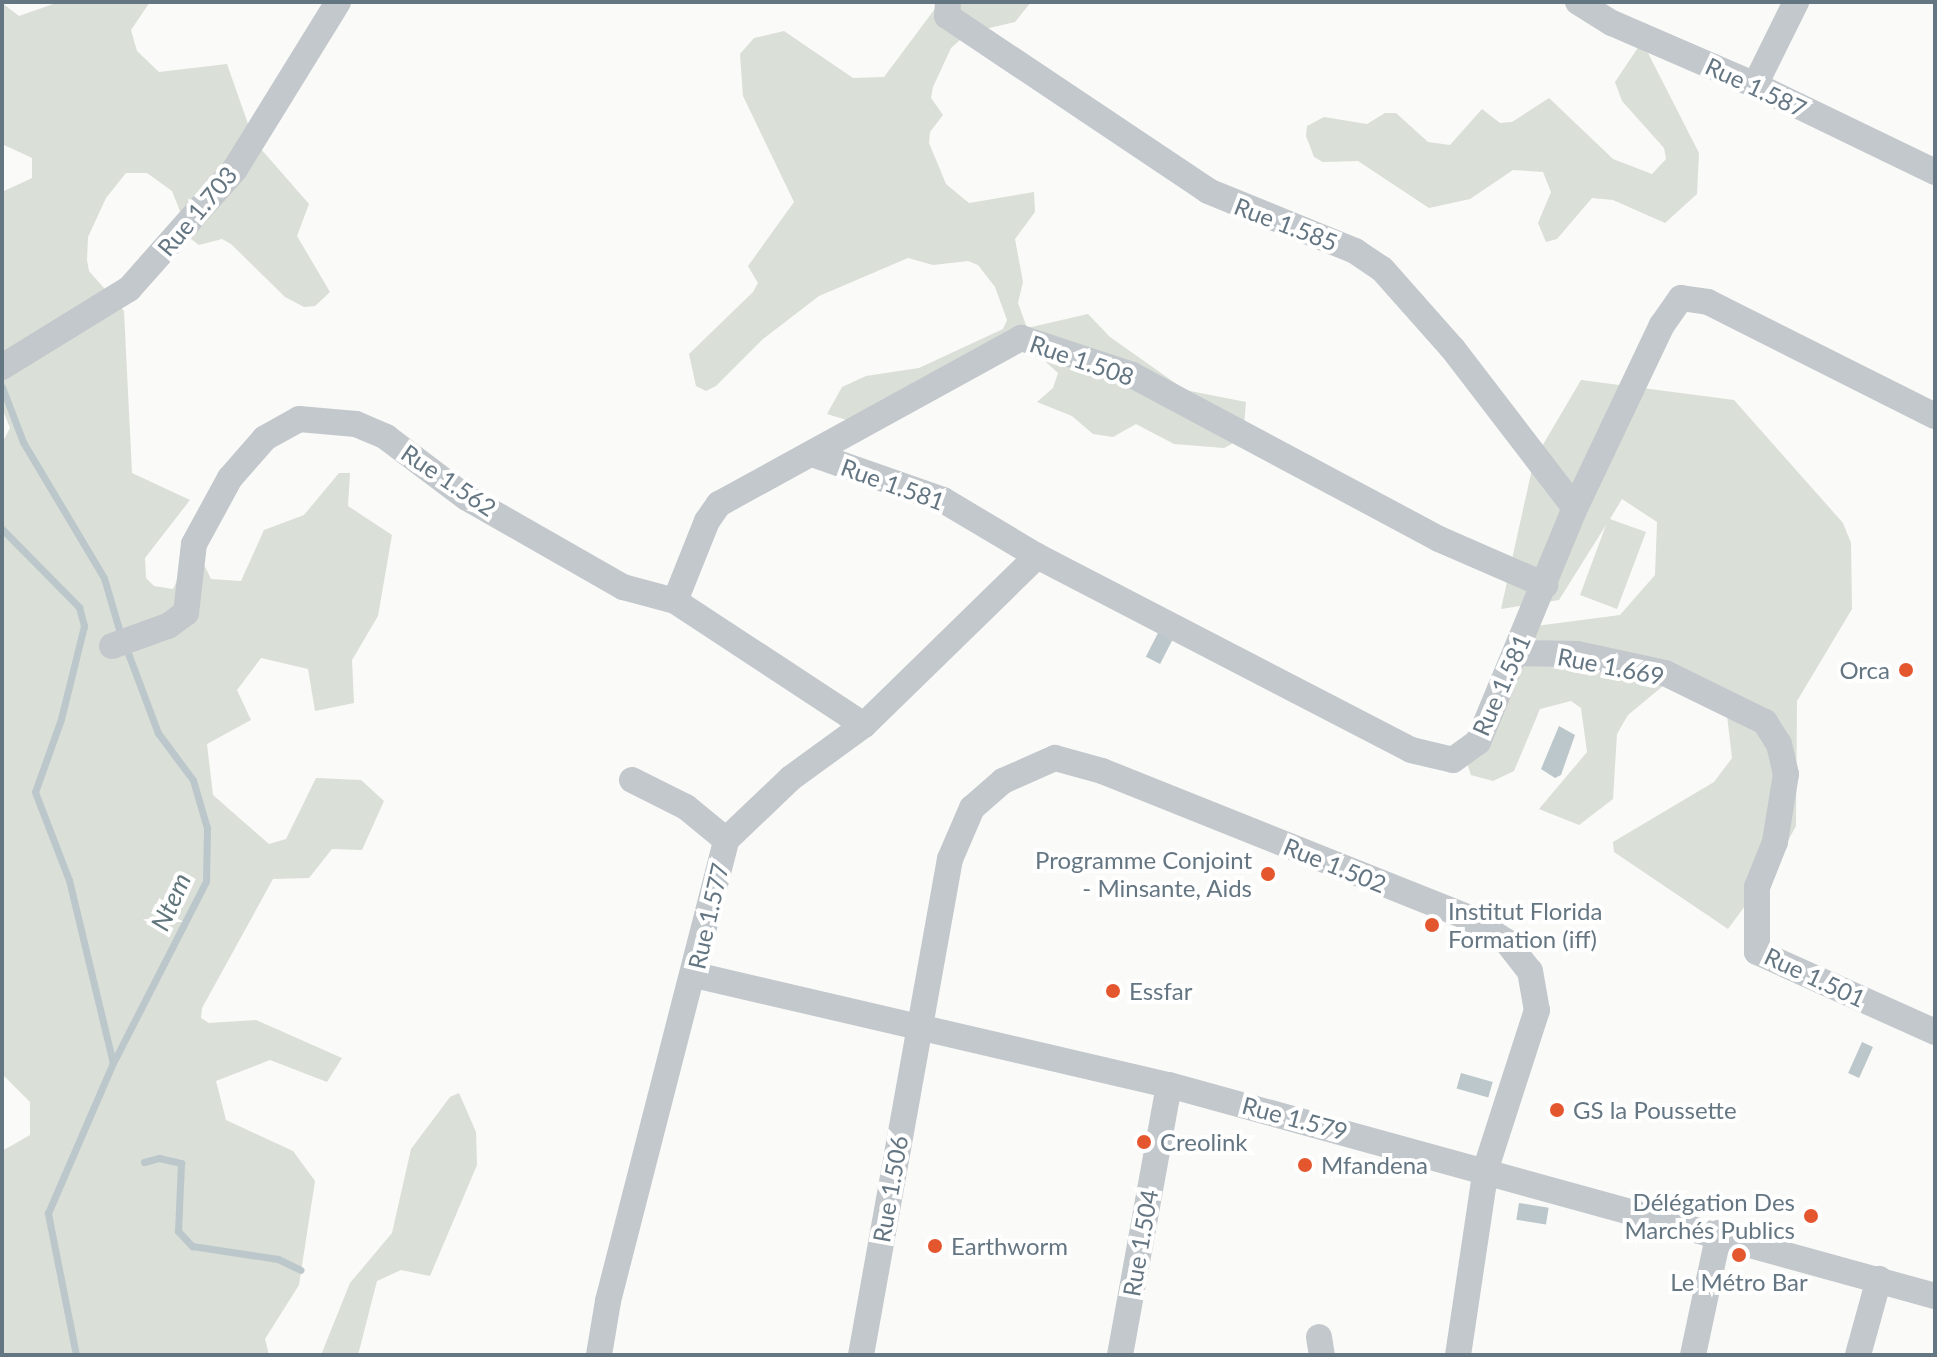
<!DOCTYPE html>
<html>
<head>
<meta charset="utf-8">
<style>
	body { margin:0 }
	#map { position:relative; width:1937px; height:1357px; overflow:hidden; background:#fafaf8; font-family:Lato,sans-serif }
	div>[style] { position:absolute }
	.green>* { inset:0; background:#dadfd7 }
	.water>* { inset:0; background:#bbc7cb; transform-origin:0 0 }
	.stream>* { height:7px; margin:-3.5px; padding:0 3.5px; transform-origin:3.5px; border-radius:3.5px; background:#bbc7cb }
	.minor>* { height:26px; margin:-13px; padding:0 13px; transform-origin:13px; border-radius:13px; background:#c3c8cc }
	.dots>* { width:22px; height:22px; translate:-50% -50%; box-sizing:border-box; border:4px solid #fff; border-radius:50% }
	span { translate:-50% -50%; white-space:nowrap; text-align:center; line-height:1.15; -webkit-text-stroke:8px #fff; paint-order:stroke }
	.street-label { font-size:24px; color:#657683 }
	.poi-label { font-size:24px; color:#657683 }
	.right { translate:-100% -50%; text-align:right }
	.left { translate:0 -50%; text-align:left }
	.water-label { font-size:26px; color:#60757c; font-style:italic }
	.frame { position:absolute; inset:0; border:4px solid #657683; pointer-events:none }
</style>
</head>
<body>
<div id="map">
	<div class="green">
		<i style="clip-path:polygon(59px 2px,150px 2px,131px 30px,137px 51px,159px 72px,227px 64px,254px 141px,309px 204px,297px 236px,330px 292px,315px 306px,304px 307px,285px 297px,231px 244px,222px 239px,199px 245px,191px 239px,172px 191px,147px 173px,126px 173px,106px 198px,88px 237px,87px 260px,89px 271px,124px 311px,132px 473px,190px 500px,145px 558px,146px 578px,154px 586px,173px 589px,194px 544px,211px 579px,241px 581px,264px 530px,304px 515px,339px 473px,350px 473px,348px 506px,392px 535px,378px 616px,352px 660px,354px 703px,315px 711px,308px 669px,261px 658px,237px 690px,251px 720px,207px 744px,213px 795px,269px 844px,286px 839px,316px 778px,361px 780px,384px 801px,362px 850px,332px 849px,309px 878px,273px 879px,202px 1008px,201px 1018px,209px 1023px,256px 1020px,342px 1058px,327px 1082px,270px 1060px,216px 1081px,226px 1120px,293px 1151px,315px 1181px,299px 1285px,265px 1339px,269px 1355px,2px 1355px,2px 1151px,30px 1135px,30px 1102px,2px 1074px,2px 443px,10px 428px,2px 408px,2px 192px,32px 178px,32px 158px,2px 144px,2px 3px,19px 16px)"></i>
		<i style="clip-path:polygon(940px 2px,1031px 2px,1015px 22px,968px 33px,951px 48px,933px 87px,931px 98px,943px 115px,930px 132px,929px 143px,946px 184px,969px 203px,1034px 192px,1035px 212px,1015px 239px,1023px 282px,1018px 303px,1027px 328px,1088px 314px,1110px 337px,1185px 390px,1246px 402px,1243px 438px,1224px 448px,1174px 444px,1136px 424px,1113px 437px,1093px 434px,1072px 416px,1037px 402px,1053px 388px,1058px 373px,1026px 344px,876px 429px,827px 414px,842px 387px,866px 376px,919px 368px,1003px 329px,1007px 320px,995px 287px,978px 265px,968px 261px,933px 265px,908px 258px,819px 296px,763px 339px,716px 386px,706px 391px,696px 386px,689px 354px,753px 292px,758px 283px,748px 266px,794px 202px,743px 96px,740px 54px,754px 38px,784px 31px,853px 78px,884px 77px)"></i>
		<i style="clip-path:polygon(1639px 46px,1648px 53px,1699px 153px,1697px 194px,1665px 223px,1613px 200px,1592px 198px,1557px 239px,1546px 242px,1538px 223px,1551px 192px,1543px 172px,1513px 170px,1470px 199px,1429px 208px,1358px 161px,1323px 162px,1314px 157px,1306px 136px,1307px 126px,1324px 117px,1367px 124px,1385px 113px,1396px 113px,1428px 142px,1450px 145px,1482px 109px,1500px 123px,1512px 122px,1549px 98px,1613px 159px,1652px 174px,1666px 159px,1664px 148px,1622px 101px,1615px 82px)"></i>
		<i style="clip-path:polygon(1581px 380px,1734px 400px,1843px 523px,1851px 543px,1852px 609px,1797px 701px,1796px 826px,1775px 865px,1728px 929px,1614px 852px,1613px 842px,1714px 782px,1732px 758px,1726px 707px,1663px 686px,1628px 715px,1617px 734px,1613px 799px,1579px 825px,1539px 809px,1587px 752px,1581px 708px,1571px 701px,1540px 709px,1514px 771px,1493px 781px,1471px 775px,1468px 766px,1516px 653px,1536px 626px,1620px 615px,1655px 575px,1657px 522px,1622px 499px,1610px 519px,1646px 532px,1617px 609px,1580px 595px,1606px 525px,1559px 600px,1501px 609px,1534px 460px)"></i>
		<i style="clip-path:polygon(459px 1093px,476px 1132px,477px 1165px,430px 1276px,401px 1270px,377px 1281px,358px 1355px,321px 1355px,350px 1283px,392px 1233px,411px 1149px,450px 1097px)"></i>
	</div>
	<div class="water">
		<i style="left:1159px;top:631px;width:16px;height:29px;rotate:27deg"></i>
		<i style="clip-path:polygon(1559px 726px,1575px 735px,1561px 775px,1555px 778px,1541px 769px)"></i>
		<i style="left:1862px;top:1042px;width:12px;height:34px;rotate:24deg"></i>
		<i style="left:1461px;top:1073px;width:33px;height:16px;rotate:16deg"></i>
		<i style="left:1519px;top:1203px;width:30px;height:17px;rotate:9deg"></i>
	</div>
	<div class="stream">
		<i style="left:2px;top:387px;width:59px;rotate:69.1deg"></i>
		<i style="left:23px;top:442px;width:158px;rotate:59.2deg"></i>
		<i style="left:104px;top:578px;width:60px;rotate:73.7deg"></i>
		<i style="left:2px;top:529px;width:110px;rotate:45.4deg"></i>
		<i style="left:79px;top:607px;width:20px;rotate:75deg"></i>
		<i style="left:84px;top:626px;width:96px;rotate:103.9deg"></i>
		<i style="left:61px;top:719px;width:77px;rotate:109.6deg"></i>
		<i style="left:35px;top:792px;width:94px;rotate:68.9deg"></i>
		<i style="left:69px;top:880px;width:188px;rotate:76.5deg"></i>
		<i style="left:144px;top:1162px;width:16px;rotate:-15deg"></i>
		<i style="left:159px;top:1158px;width:23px;rotate:13deg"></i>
		<i style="left:181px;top:1163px;width:68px;rotate:92.5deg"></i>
		<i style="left:178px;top:1231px;width:21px;rotate:47deg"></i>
		<i style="left:192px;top:1246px;width:87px;rotate:8.6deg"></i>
		<i style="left:278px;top:1259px;width:25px;rotate:26deg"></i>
		<i style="left:76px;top:1355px;width:145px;rotate:-101.2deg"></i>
		<i style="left:48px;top:1213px;width:163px;rotate:-66.6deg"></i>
		<i style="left:113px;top:1063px;width:204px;rotate:-62.9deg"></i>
		<i style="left:206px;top:881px;width:53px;rotate:-88.9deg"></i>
		<i style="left:207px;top:828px;width:50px;rotate:-106.3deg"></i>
		<i style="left:193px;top:780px;width:59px;rotate:-126.7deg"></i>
		<i style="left:158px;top:733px;width:91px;rotate:-110.6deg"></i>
	</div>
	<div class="minor">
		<i style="left:948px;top:2px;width:14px;rotate:94deg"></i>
		<i style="left:947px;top:16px;width:314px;rotate:33.8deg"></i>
		<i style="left:1208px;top:191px;width:159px;rotate:22.2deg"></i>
		<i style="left:1355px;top:251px;width:32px;rotate:34deg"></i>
		<i style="left:1382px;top:269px;width:107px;rotate:48.4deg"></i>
		<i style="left:1453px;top:349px;width:200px;rotate:52.5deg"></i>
		<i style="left:1578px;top:2px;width:40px;rotate:32deg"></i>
		<i style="left:1612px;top:23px;width:156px;rotate:23.4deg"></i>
		<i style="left:1755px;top:85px;width:200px;rotate:25.8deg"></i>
		<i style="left:1755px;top:85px;width:93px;rotate:-63.7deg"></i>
		<i style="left:2px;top:367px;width:149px;rotate:-31.6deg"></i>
		<i style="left:129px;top:289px;width:160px;rotate:-48.5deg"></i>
		<i style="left:235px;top:169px;width:196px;rotate:-58.3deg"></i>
		<i style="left:812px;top:454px;width:139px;rotate:19.3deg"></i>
		<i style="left:943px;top:500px;width:109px;rotate:30.8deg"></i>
		<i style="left:1037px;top:556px;width:421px;rotate:27.4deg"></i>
		<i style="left:1411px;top:750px;width:43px;rotate:13.4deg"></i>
		<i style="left:1453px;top:760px;width:31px;rotate:-36deg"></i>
		<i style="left:1478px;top:742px;width:253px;rotate:-67.5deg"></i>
		<i style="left:1575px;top:508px;width:203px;rotate:-64.6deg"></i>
		<i style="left:1662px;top:325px;width:33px;rotate:-55deg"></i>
		<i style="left:1681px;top:298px;width:27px;rotate:8deg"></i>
		<i style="left:1708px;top:302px;width:254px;rotate:26.7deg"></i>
		<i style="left:675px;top:601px;width:86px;rotate:-68.2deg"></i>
		<i style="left:707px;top:521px;width:21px;rotate:-55deg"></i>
		<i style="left:719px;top:504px;width:345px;rotate:-28.8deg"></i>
		<i style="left:1021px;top:338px;width:117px;rotate:18.4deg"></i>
		<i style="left:1132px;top:375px;width:348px;rotate:28.1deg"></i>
		<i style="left:1439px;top:539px;width:116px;rotate:23.5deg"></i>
		<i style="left:112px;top:646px;width:59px;rotate:-19.7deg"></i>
		<i style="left:168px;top:626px;width:22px;rotate:-36deg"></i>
		<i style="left:186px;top:613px;width:69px;rotate:-83.4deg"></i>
		<i style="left:194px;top:544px;width:75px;rotate:-61.4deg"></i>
		<i style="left:230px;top:478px;width:53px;rotate:-48.8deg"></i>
		<i style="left:265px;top:438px;width:39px;rotate:-29deg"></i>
		<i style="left:299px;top:419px;width:57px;rotate:5deg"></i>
		<i style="left:356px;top:424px;width:33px;rotate:23deg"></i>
		<i style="left:386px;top:437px;width:101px;rotate:37deg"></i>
		<i style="left:467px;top:498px;width:180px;rotate:29.7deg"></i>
		<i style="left:623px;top:587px;width:54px;rotate:15.1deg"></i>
		<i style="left:675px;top:601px;width:226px;rotate:33.3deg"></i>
		<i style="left:1516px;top:653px;width:61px;rotate:0.9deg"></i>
		<i style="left:1577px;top:654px;width:90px;rotate:12.2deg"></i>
		<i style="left:1665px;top:673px;width:111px;rotate:26.1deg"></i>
		<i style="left:1765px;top:722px;width:26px;rotate:58deg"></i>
		<i style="left:1779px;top:744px;width:31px;rotate:77deg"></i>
		<i style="left:1786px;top:774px;width:69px;rotate:99.2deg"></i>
		<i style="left:1775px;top:842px;width:48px;rotate:111.8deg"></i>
		<i style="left:1757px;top:887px;width:65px;rotate:90deg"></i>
		<i style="left:1757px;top:952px;width:195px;rotate:24.2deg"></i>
		<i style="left:632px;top:780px;width:60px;rotate:26.6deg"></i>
		<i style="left:686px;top:807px;width:52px;rotate:39.5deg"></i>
		<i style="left:695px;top:975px;width:487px;rotate:13.1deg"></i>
		<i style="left:1169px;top:1085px;width:795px;rotate:15.4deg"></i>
		<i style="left:1319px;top:1337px;width:18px;rotate:81deg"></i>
		<i style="left:599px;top:1355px;width:55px;rotate:-80.5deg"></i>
		<i style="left:608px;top:1301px;width:476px;rotate:-75.6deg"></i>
		<i style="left:726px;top:840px;width:90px;rotate:-43.6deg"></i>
		<i style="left:791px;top:778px;width:90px;rotate:-36deg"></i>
		<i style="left:864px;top:725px;width:242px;rotate:-44.3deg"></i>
		<i style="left:861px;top:1355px;width:504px;rotate:-79.83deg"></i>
		<i style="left:950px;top:859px;width:56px;rotate:-66.7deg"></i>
		<i style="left:972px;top:808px;width:41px;rotate:-41.1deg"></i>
		<i style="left:1003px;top:781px;width:57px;rotate:-23.9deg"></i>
		<i style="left:1055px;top:758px;width:49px;rotate:15.5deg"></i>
		<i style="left:1102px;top:771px;width:395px;rotate:21.8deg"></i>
		<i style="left:1469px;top:918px;width:45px;rotate:32.3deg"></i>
		<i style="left:1507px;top:942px;width:37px;rotate:52deg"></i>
		<i style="left:1530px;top:971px;width:40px;rotate:80deg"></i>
		<i style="left:1537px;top:1010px;width:166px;rotate:107.9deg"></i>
		<i style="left:1486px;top:1168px;width:189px;rotate:98.5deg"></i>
		<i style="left:1120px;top:1355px;width:274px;rotate:-79.7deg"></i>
		<i style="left:1693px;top:1355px;width:125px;rotate:-78deg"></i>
		<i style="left:1858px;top:1355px;width:79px;rotate:-74.6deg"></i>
	</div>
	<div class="dots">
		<i style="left:1906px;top:670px;background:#e4572e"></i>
		<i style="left:1268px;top:874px;background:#e4572e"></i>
		<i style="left:1432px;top:925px;background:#e4572e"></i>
		<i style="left:1113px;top:991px;background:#e4572e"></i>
		<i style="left:1557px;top:1110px;background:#e4572e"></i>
		<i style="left:1144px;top:1142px;background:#e4572e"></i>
		<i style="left:1305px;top:1165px;background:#e4572e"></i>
		<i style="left:1811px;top:1216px;background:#e4572e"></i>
		<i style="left:935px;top:1246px;background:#e4572e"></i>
		<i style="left:1739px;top:1255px;background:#e4572e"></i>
	</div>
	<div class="street-label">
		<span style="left:1756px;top:87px;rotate:25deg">Rue 1.587</span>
		<span style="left:197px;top:211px;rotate:-50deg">Rue 1.703</span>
		<span style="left:1286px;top:224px;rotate:21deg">Rue 1.585</span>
		<span style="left:1082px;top:360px;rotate:19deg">Rue 1.508</span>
		<span style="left:449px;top:480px;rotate:34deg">Rue 1.562</span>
		<span style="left:893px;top:484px;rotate:20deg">Rue 1.581</span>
		<span style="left:1611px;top:666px;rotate:11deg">Rue 1.669</span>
		<span style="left:1501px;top:685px;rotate:-66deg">Rue 1.581</span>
		<span style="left:1335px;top:865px;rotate:22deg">Rue 1.502</span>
		<span style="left:708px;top:916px;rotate:-77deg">Rue 1.577</span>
		<span style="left:1815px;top:977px;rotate:25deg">Rue 1.501</span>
		<span style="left:1295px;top:1118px;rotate:15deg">Rue 1.579</span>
		<span style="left:890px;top:1189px;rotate:-80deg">Rue 1.506</span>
		<span style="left:1140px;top:1243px;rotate:-80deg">Rue 1.504</span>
	</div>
	<div class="poi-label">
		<span class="right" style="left:1890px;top:670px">Orca</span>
		<span class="right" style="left:1252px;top:874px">Programme Conjoint<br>- Minsante, Aids</span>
		<span class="left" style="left:1448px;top:925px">Institut Florida<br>Formation (iff)</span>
		<span class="left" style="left:1129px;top:991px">Essfar</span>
		<span class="left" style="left:1573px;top:1110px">GS la Poussette</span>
		<span class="left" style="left:1160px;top:1142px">Creolink</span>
		<span class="left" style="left:1321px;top:1165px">Mfandena</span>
		<span class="right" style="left:1795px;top:1216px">Délégation Des<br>Marchés Publics</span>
		<span class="left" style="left:951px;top:1246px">Earthworm</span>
		<span style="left:1739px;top:1282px">Le Métro Bar</span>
	</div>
	<div class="water-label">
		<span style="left:171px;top:902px;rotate:-66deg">Ntem</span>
	</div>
	<div class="frame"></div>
</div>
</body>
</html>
